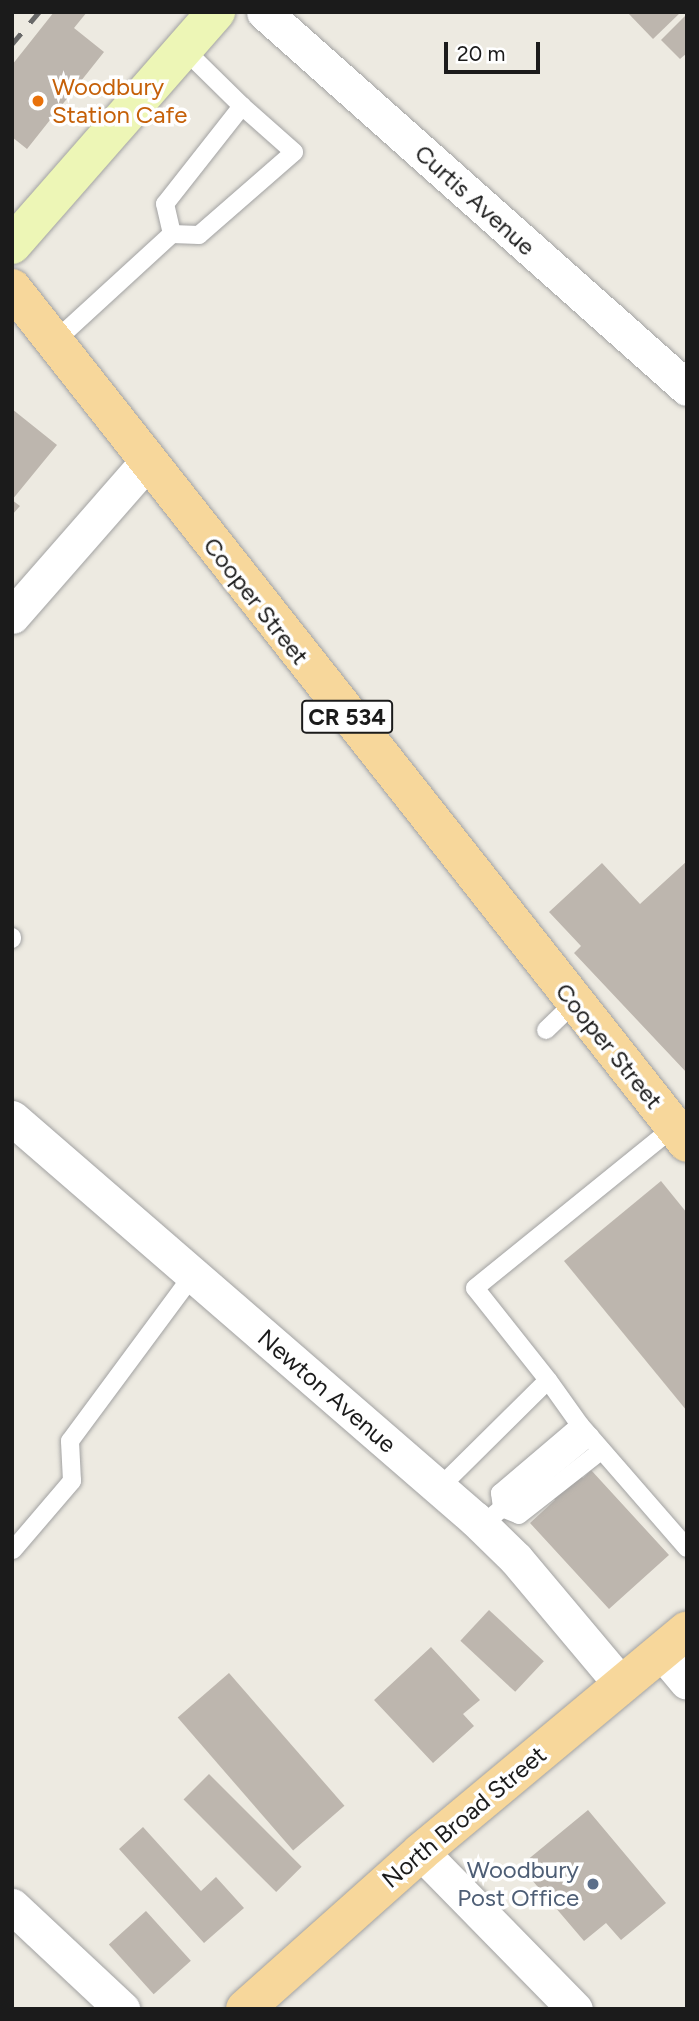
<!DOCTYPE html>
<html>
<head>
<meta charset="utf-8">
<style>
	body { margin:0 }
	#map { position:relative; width:699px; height:2021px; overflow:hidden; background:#edeae1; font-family:Figtree,sans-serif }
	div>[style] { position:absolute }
	.building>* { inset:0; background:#bdb6ae; transform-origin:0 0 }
	.roads { filter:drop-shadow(0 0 2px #a2a2a2) drop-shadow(0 0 2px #a2a2a2) }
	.lane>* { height:18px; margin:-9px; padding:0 9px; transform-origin:9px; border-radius:9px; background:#fff }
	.street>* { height:35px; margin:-17.5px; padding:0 17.5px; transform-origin:17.5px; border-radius:17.5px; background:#fff }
	.secondary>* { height:38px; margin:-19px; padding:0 19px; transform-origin:19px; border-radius:19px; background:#edf6b6 }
	.primary>* { height:38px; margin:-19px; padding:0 19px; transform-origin:19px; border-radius:19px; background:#f7d79b }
	.rail>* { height:5px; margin-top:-2.5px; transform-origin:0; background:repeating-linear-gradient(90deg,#696969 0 14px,transparent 0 28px) }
	.dots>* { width:19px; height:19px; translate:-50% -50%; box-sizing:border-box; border:4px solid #fff; border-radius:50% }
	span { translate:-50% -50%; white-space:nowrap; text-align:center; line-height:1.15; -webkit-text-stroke:7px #fff; paint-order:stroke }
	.shield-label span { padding:2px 5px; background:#fff; border:2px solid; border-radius:5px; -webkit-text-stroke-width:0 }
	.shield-label { font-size:23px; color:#1b1b1b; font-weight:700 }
	.food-label { font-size:24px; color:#c56008 }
	.left { translate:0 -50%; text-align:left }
	.street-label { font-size:24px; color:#1b1b1b }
	.service-label { font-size:24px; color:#4e5e75 }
	.right { translate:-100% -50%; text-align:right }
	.frame { position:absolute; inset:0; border:14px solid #1b1b1b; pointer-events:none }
	.scale { position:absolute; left:444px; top:42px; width:96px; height:32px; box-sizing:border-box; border:4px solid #1b1b1b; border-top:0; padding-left:9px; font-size:21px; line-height:24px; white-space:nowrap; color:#1b1b1b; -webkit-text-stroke:5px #fff; paint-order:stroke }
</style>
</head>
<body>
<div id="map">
	<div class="building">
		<i style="clip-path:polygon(54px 12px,87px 12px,74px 28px,104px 52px,27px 149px,12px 137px,12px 65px)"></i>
		<i style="clip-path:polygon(627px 12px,681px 12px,653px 39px)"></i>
		<i style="clip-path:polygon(687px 14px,687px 53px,680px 59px,661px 40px)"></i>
		<i style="clip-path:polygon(12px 409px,57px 445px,12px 500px,20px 506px,12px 515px)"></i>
		<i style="clip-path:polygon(687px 861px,687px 1073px,574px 953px,581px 946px,549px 912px,602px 863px,640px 904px)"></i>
		<i style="clip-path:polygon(661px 1181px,687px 1213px,687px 1411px,564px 1261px)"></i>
		<i style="clip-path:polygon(550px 1442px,583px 1478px,591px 1470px,669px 1555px,609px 1609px,530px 1523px,555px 1500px,524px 1466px)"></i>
		<i style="left:489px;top:1610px;width:75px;height:42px;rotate:43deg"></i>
		<i style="clip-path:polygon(431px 1647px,480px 1700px,463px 1714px,474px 1726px,433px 1763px,374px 1700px)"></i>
		<i style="left:229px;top:1673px;width:176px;height:68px;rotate:49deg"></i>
		<i style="left:209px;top:1774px;width:131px;height:36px;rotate:45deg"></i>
		<i style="clip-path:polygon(588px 1810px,666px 1903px,621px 1940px,606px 1923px,584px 1941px,520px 1866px)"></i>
		<i style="clip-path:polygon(143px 1827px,201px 1891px,216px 1877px,244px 1908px,204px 1943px,119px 1849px)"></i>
		<i style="left:146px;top:1911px;width:67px;height:50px;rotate:48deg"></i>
	</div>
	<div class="roads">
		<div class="lane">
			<i style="left:172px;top:234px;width:27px;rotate:2deg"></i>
			<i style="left:199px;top:235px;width:126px;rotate:-41.1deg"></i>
			<i style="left:294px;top:152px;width:69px;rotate:-138.5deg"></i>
			<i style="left:54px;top:342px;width:160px;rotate:-42.5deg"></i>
			<i style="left:172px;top:234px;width:31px;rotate:-103deg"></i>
			<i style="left:165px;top:204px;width:125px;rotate:-51.8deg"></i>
			<i style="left:242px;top:106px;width:81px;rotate:-135.5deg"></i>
			<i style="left:12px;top:937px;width:2px;rotate:90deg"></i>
			<i style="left:546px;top:1030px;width:39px;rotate:-44deg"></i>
			<i style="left:548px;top:1380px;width:55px;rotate:54.6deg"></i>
			<i style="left:580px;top:1425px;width:163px;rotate:49deg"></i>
			<i style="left:580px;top:1425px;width:105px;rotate:139.6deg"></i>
			<i style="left:500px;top:1493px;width:15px;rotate:82deg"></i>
			<i style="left:502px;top:1508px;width:18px;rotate:22deg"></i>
			<i style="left:519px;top:1515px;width:105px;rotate:-38.1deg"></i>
			<i style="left:439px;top:1488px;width:153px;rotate:-44.7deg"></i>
			<i style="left:548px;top:1380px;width:117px;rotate:-128.4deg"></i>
			<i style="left:475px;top:1288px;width:256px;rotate:-39deg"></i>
			<i style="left:495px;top:1514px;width:123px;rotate:-39.4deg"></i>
			<i style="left:13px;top:1550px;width:91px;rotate:-49.5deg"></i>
			<i style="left:72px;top:1481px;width:40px;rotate:-92.9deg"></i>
			<i style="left:70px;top:1441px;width:207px;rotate:-53.5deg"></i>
		</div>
		<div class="street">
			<i style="left:264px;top:12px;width:566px;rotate:41.63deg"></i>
			<i style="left:12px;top:616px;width:205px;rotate:-48.8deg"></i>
			<i style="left:12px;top:1118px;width:613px;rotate:40.9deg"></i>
			<i style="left:475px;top:1519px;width:57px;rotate:44.3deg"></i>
			<i style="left:516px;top:1559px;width:163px;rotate:50deg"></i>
			<i style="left:661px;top:1651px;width:40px;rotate:50deg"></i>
			<i style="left:421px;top:1852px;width:220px;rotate:45.6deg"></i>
			<i style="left:12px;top:1906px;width:151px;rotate:43.1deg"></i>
		</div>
		<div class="secondary">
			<i style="left:12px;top:245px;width:310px;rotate:-48.8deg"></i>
		</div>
		<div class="primary">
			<i style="left:12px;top:288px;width:1089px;rotate:51.71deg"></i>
			<i style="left:245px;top:2009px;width:236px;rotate:-41.7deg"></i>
			<i style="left:421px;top:1852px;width:346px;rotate:-39.8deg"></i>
		</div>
	</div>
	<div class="rail">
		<i style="left:12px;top:44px;width:42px;rotate:-49.8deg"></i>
	</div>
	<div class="dots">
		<i style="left:38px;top:101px;background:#e8710a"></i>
		<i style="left:593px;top:1884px;background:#5c6f8a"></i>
	</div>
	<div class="shield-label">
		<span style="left:347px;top:717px">CR 534</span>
	</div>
	<div class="food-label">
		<span class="left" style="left:52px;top:101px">Woodbury<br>Station Cafe</span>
	</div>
	<div class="street-label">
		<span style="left:475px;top:200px;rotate:42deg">Curtis Avenue</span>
		<span style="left:256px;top:601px;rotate:52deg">Cooper Street</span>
		<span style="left:609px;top:1046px;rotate:51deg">Cooper Street</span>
		<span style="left:327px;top:1391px;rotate:41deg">Newton Avenue</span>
		<span style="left:464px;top:1817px;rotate:-40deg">North Broad Street</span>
	</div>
	<div class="service-label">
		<span class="right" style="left:579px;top:1884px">Woodbury<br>Post Office</span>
	</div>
	<div class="frame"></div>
	<div class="scale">20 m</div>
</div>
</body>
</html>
